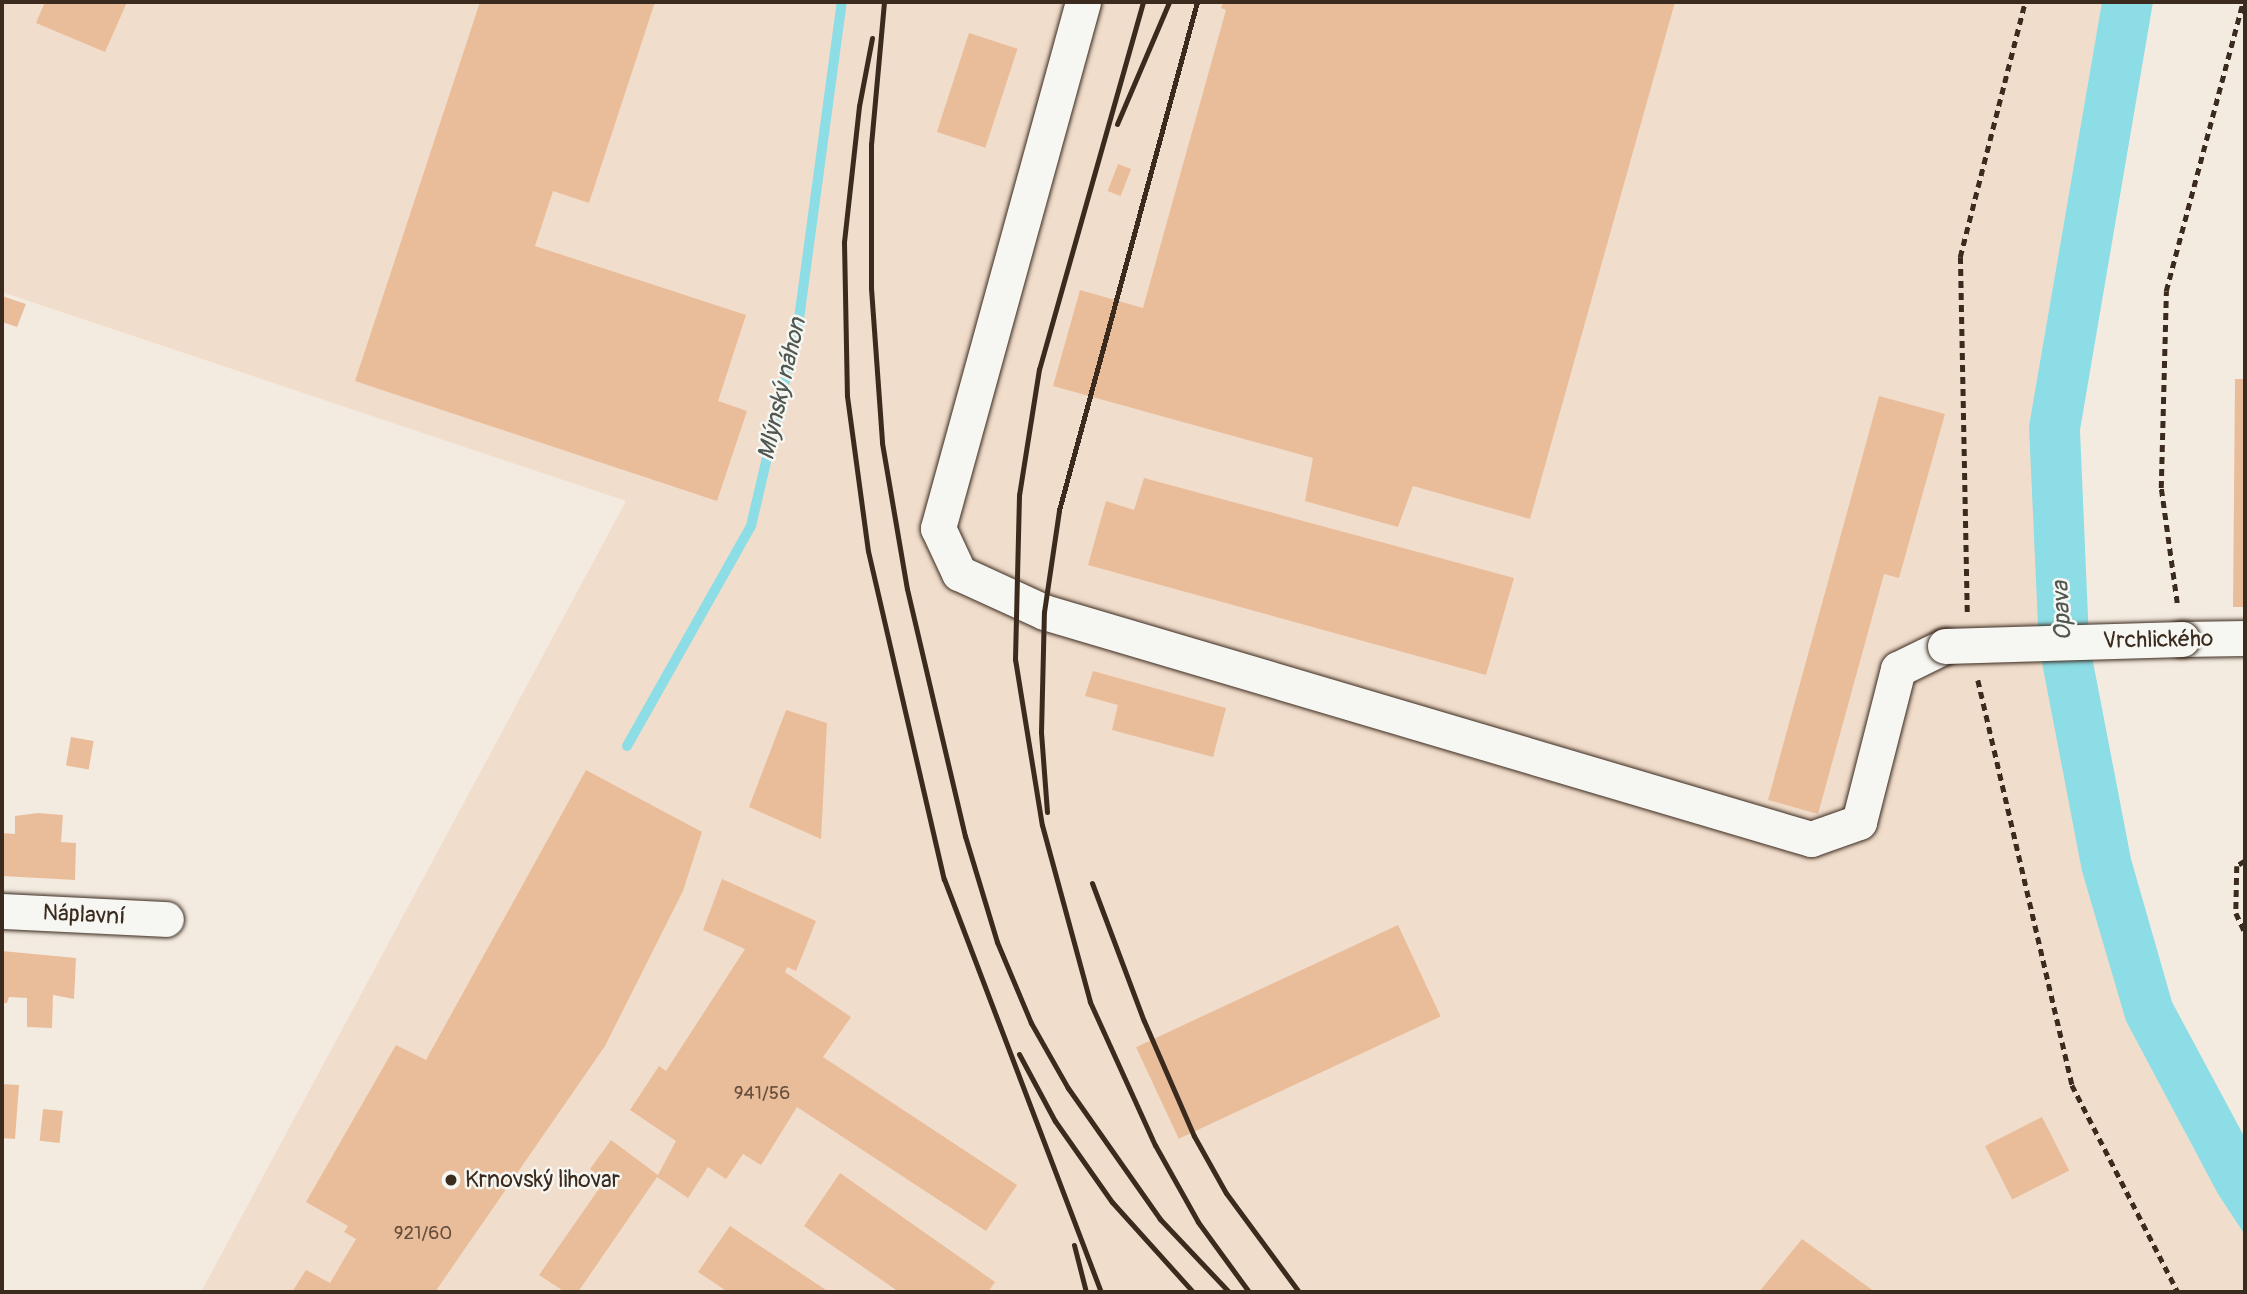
<!DOCTYPE html>
<html>
<head>
<meta charset="utf-8">
<style>
	body { margin:0 }
	#map { position:relative; width:2247px; height:1294px; overflow:hidden; background:#f4ebe0; font-family:Pangolin,sans-serif }
	div>[style] { position:absolute }
	.built>* { inset:0; background:#f1ddcb }
	.water>* { inset:0; background:#8cdde5 }
	.stream>* { height:10px; margin:-5px; padding:0 5px; transform-origin:5px; border-radius:5px; background:#8cdde5 }
	.building>* { inset:0; background:#eabd9a; transform-origin:0 0 }
	.path>* { height:4.5px; margin-top:-2.25px; transform-origin:0; background:repeating-linear-gradient(90deg,#3b2a1e 0 7px,transparent 0 12px) }
	.roads { filter:drop-shadow(0 0 2px #3b2a1e) drop-shadow(0 0 2px #3b2a1e) }
	.minor>* { height:35px; margin:-17.5px; padding:0 17.5px; transform-origin:17.5px; border-radius:17.5px; background:#f6f6f2 }
	.rail>* { height:5px; margin:-2.5px; padding:0 2.5px; transform-origin:2.5px; border-radius:2.5px; background:#3b2a1e }
	.bridges { filter:drop-shadow(0 0 2px #3b2a1e) drop-shadow(0 0 2px #3b2a1e) }
	.minor-bridge>* { height:35px; margin:-17.5px; padding:0 17.5px; transform-origin:17.5px; border-radius:17.5px; background:#f6f6f2 }
	.dots>* { width:19px; height:19px; translate:-50% -50%; box-sizing:border-box; border:4px solid #f6f6f2; border-radius:50% }
	span { translate:-50% -50%; white-space:nowrap; text-align:center; line-height:1.15; -webkit-text-stroke:5px #f6f6f2; paint-order:stroke }
	.number-label { font-size:19px; color:#674f3d }
	.number-label span { -webkit-text-stroke-width:0 }
	.street-label { font-size:23px; color:#3b2a1e }
	.poi-label { font-size:23px; color:#3b2a1e }
	.left { translate:0 -50%; text-align:left }
	.water-label { font-size:24px; color:#4f5750; font-style:italic }
	.frame { position:absolute; inset:0; border:4px solid #3b2a1e; pointer-events:none }
</style>
</head>
<body>
<div id="map">
	<div class="built">
		<i style="clip-path:polygon(2px 2px,2102px 2px,2029px 426px,2126px 1021px,2218px 1194px,2245px 1235px,2245px 1292px,201px 1292px,626px 501px,2px 292px)"></i>
	</div>
	<div class="water">
		<i style="clip-path:polygon(2102px 2px,2153px 2px,2080px 430px,2089px 641px,2131px 859px,2172px 1002px,2245px 1138px,2245px 1235px,2218px 1194px,2126px 1021px,2082px 871px,2039px 647px,2029px 426px)"></i>
	</div>
	<div class="stream">
		<i style="left:627px;top:746px;width:253px;rotate:-60.6deg"></i>
		<i style="left:751px;top:526px;width:205px;rotate:-76.8deg"></i>
		<i style="left:798px;top:326px;width:327px;rotate:-82.3deg"></i>
	</div>
	<div class="building">
		<i style="clip-path:polygon(45px 2px,127px 2px,105px 52px,36px 23px)"></i>
		<i style="clip-path:polygon(480px 2px,655px 2px,589px 203px,553px 191px,535px 246px,746px 315px,718px 401px,747px 411px,717px 501px,355px 381px)"></i>
		<i style="clip-path:polygon(1223px 2px,1675px 2px,1530px 519px,1413px 486px,1398px 527px,1305px 501px,1313px 458px,1053px 386px,1080px 290px,1143px 308px,1226px 10px,1221px 8px)"></i>
		<i style="left:969px;top:33px;width:51px;height:104px;rotate:18deg"></i>
		<i style="left:1118px;top:164px;width:14px;height:29px;rotate:21deg"></i>
		<i style="clip-path:polygon(2px 296px,26px 304px,17px 327px,2px 322px)"></i>
		<i style="clip-path:polygon(2235px 379px,2245px 379px,2245px 607px,2233px 607px)"></i>
		<i style="clip-path:polygon(1879px 396px,1945px 414px,1899px 578px,1884px 574px,1818px 814px,1768px 800px)"></i>
		<i style="clip-path:polygon(1144px 478px,1514px 578px,1486px 675px,1088px 565px,1106px 501px,1134px 510px)"></i>
		<i style="clip-path:polygon(1093px 671px,1226px 708px,1213px 757px,1112px 730px,1118px 705px,1085px 696px)"></i>
		<i style="clip-path:polygon(786px 710px,827px 723px,821px 839px,749px 807px)"></i>
		<i style="left:71px;top:737px;width:23px;height:29px;rotate:10deg"></i>
		<i style="clip-path:polygon(586px 770px,702px 832px,683px 891px,605px 1046px,435px 1292px,292px 1292px,306px 1270px,330px 1283px,356px 1239px,344px 1232px,348px 1226px,306px 1202px,396px 1045px,426px 1060px)"></i>
		<i style="clip-path:polygon(38px 813px,63px 815px,61px 842px,76px 843px,75px 880px,2px 876px,2px 833px,15px 834px,15px 816px)"></i>
		<i style="clip-path:polygon(722px 879px,816px 921px,796px 971px,787px 967px,785px 972px,851px 1017px,823px 1057px,1017px 1185px,986px 1231px,797px 1107px,761px 1165px,743px 1154px,726px 1179px,708px 1167px,688px 1198px,657px 1177px,578px 1292px,565px 1292px,539px 1275px,605px 1180px,590px 1169px,611px 1140px,658px 1175px,676px 1141px,630px 1110px,659px 1066px,666px 1071px,745px 949px,703px 930px)"></i>
		<i style="left:1398px;top:925px;width:101px;height:289px;rotate:65deg"></i>
		<i style="clip-path:polygon(2px 951px,76px 958px,74px 999px,53px 995px,52px 1028px,27px 1027px,27px 998px,9px 997px,7px 1003px,2px 1003px)"></i>
		<i style="clip-path:polygon(2px 1084px,19px 1085px,15px 1139px,2px 1138px)"></i>
		<i style="left:43px;top:1109px;width:20px;height:32px;rotate:6deg"></i>
		<i style="left:2042px;top:1117px;width:60px;height:64px;rotate:63deg"></i>
		<i style="clip-path:polygon(840px 1173px,995px 1282px,988px 1292px,899px 1292px,804px 1226px)"></i>
		<i style="clip-path:polygon(730px 1226px,829px 1292px,728px 1292px,698px 1272px)"></i>
		<i style="clip-path:polygon(1802px 1239px,1875px 1292px,1759px 1292px)"></i>
	</div>
	<div class="path">
		<i style="left:2177px;top:603px;width:116px;rotate:-97.9deg"></i>
		<i style="left:2161px;top:488px;width:197px;rotate:-88.5deg"></i>
		<i style="left:2166px;top:291px;width:299px;rotate:-75.1deg"></i>
		<i style="left:1967px;top:612px;width:355px;rotate:-91.1deg"></i>
		<i style="left:1960px;top:257px;width:263px;rotate:-75.7deg"></i>
		<i style="left:1978px;top:680px;width:416px;rotate:76.9deg"></i>
		<i style="left:2072px;top:1085px;width:233px;rotate:62.9deg"></i>
		<i style="left:2245px;top:861px;width:9px;rotate:148deg"></i>
		<i style="left:2237px;top:866px;width:47px;rotate:91.2deg"></i>
		<i style="left:2236px;top:913px;width:21px;rotate:65deg"></i>
	</div>
	<div class="roads">
		<div class="minor">
			<i style="left:1083px;top:2px;width:546px;rotate:105.41deg"></i>
			<i style="left:938px;top:528px;width:50px;rotate:65deg"></i>
			<i style="left:959px;top:573px;width:94px;rotate:24.6deg"></i>
			<i style="left:1044px;top:612px;width:800px;rotate:16.49deg"></i>
			<i style="left:1811px;top:839px;width:51px;rotate:-19.5deg"></i>
			<i style="left:1859px;top:822px;width:158px;rotate:-75.7deg"></i>
			<i style="left:1898px;top:669px;width:52px;rotate:-26.1deg"></i>
			<i style="left:2182px;top:639px;width:63px;rotate:-0.9deg"></i>
			<i style="left:2px;top:911px;width:164px;rotate:2.8deg"></i>
		</div>
	</div>
	<div class="rail">
		<i style="left:884px;top:2px;width:143px;rotate:95.2deg"></i>
		<i style="left:871px;top:144px;width:144px;rotate:90deg"></i>
		<i style="left:871px;top:288px;width:155px;rotate:85.9deg"></i>
		<i style="left:882px;top:443px;width:148px;rotate:80.3deg"></i>
		<i style="left:907px;top:589px;width:254px;rotate:76.8deg"></i>
		<i style="left:965px;top:836px;width:111px;rotate:73.2deg"></i>
		<i style="left:997px;top:942px;width:88px;rotate:67.2deg"></i>
		<i style="left:1031px;top:1023px;width:75px;rotate:60.4deg"></i>
		<i style="left:1068px;top:1088px;width:160px;rotate:54.9deg"></i>
		<i style="left:1160px;top:1219px;width:100px;rotate:46.6deg"></i>
		<i style="left:1143px;top:2px;width:381px;rotate:105.8deg"></i>
		<i style="left:1039px;top:369px;width:128px;rotate:99deg"></i>
		<i style="left:1019px;top:495px;width:164px;rotate:91.4deg"></i>
		<i style="left:1015px;top:659px;width:168px;rotate:80.8deg"></i>
		<i style="left:1042px;top:825px;width:183px;rotate:74.8deg"></i>
		<i style="left:1090px;top:1002px;width:157px;rotate:65.6deg"></i>
		<i style="left:1155px;top:1145px;width:88px;rotate:60.8deg"></i>
		<i style="left:1198px;top:1222px;width:87px;rotate:53.9deg"></i>
		<i style="left:872px;top:38px;width:69px;rotate:100.8deg"></i>
		<i style="left:859px;top:106px;width:137px;rotate:96.3deg"></i>
		<i style="left:844px;top:242px;width:154px;rotate:88.9deg"></i>
		<i style="left:847px;top:396px;width:156px;rotate:82.3deg"></i>
		<i style="left:868px;top:551px;width:337px;rotate:77deg"></i>
		<i style="left:944px;top:879px;width:442px;rotate:69.2deg"></i>
		<i style="left:1117px;top:124px;width:133px;rotate:-66.9deg"></i>
		<i style="left:1047px;top:812px;width:80px;rotate:-94.3deg"></i>
		<i style="left:1041px;top:732px;width:120px;rotate:-88.6deg"></i>
		<i style="left:1044px;top:612px;width:103px;rotate:-81.6deg"></i>
		<i style="left:1059px;top:510px;width:526px;rotate:-74.8deg"></i>
		<i style="left:1092px;top:883px;width:147px;rotate:69.4deg"></i>
		<i style="left:1144px;top:1021px;width:125px;rotate:66.5deg"></i>
		<i style="left:1194px;top:1136px;width:65px;rotate:60.7deg"></i>
		<i style="left:1226px;top:1193px;width:123px;rotate:53.6deg"></i>
		<i style="left:1019px;top:1054px;width:76px;rotate:61.8deg"></i>
		<i style="left:1055px;top:1121px;width:99px;rotate:54.9deg"></i>
		<i style="left:1112px;top:1202px;width:121px;rotate:48deg"></i>
		<i style="left:1074px;top:1245px;width:49px;rotate:75.7deg"></i>
	</div>
	<div class="bridges">
		<div class="minor-bridge">
			<i style="left:1945px;top:646px;width:237px;rotate:-1.7deg"></i>
		</div>
	</div>
	<div class="dots">
		<i style="left:451px;top:1180px;background:#3b2a1e"></i>
	</div>
	<div class="number-label">
		<span style="left:762px;top:1094px">941/56</span>
		<span style="left:423px;top:1234px">921/60</span>
	</div>
	<div class="street-label">
		<span style="left:2158px;top:640px;rotate:-1deg">Vrchlického</span>
		<span style="left:84px;top:915px;rotate:3deg">Náplavní</span>
	</div>
	<div class="poi-label">
		<span class="left" style="left:465px;top:1180px">Krnovský lihovar</span>
	</div>
	<div class="water-label">
		<span style="left:782px;top:389px;rotate:-77deg">Mlýnský náhon</span>
		<span style="left:2062px;top:611px;rotate:-93deg">Opava</span>
	</div>
	<div class="frame"></div>
</div>
</body>
</html>
